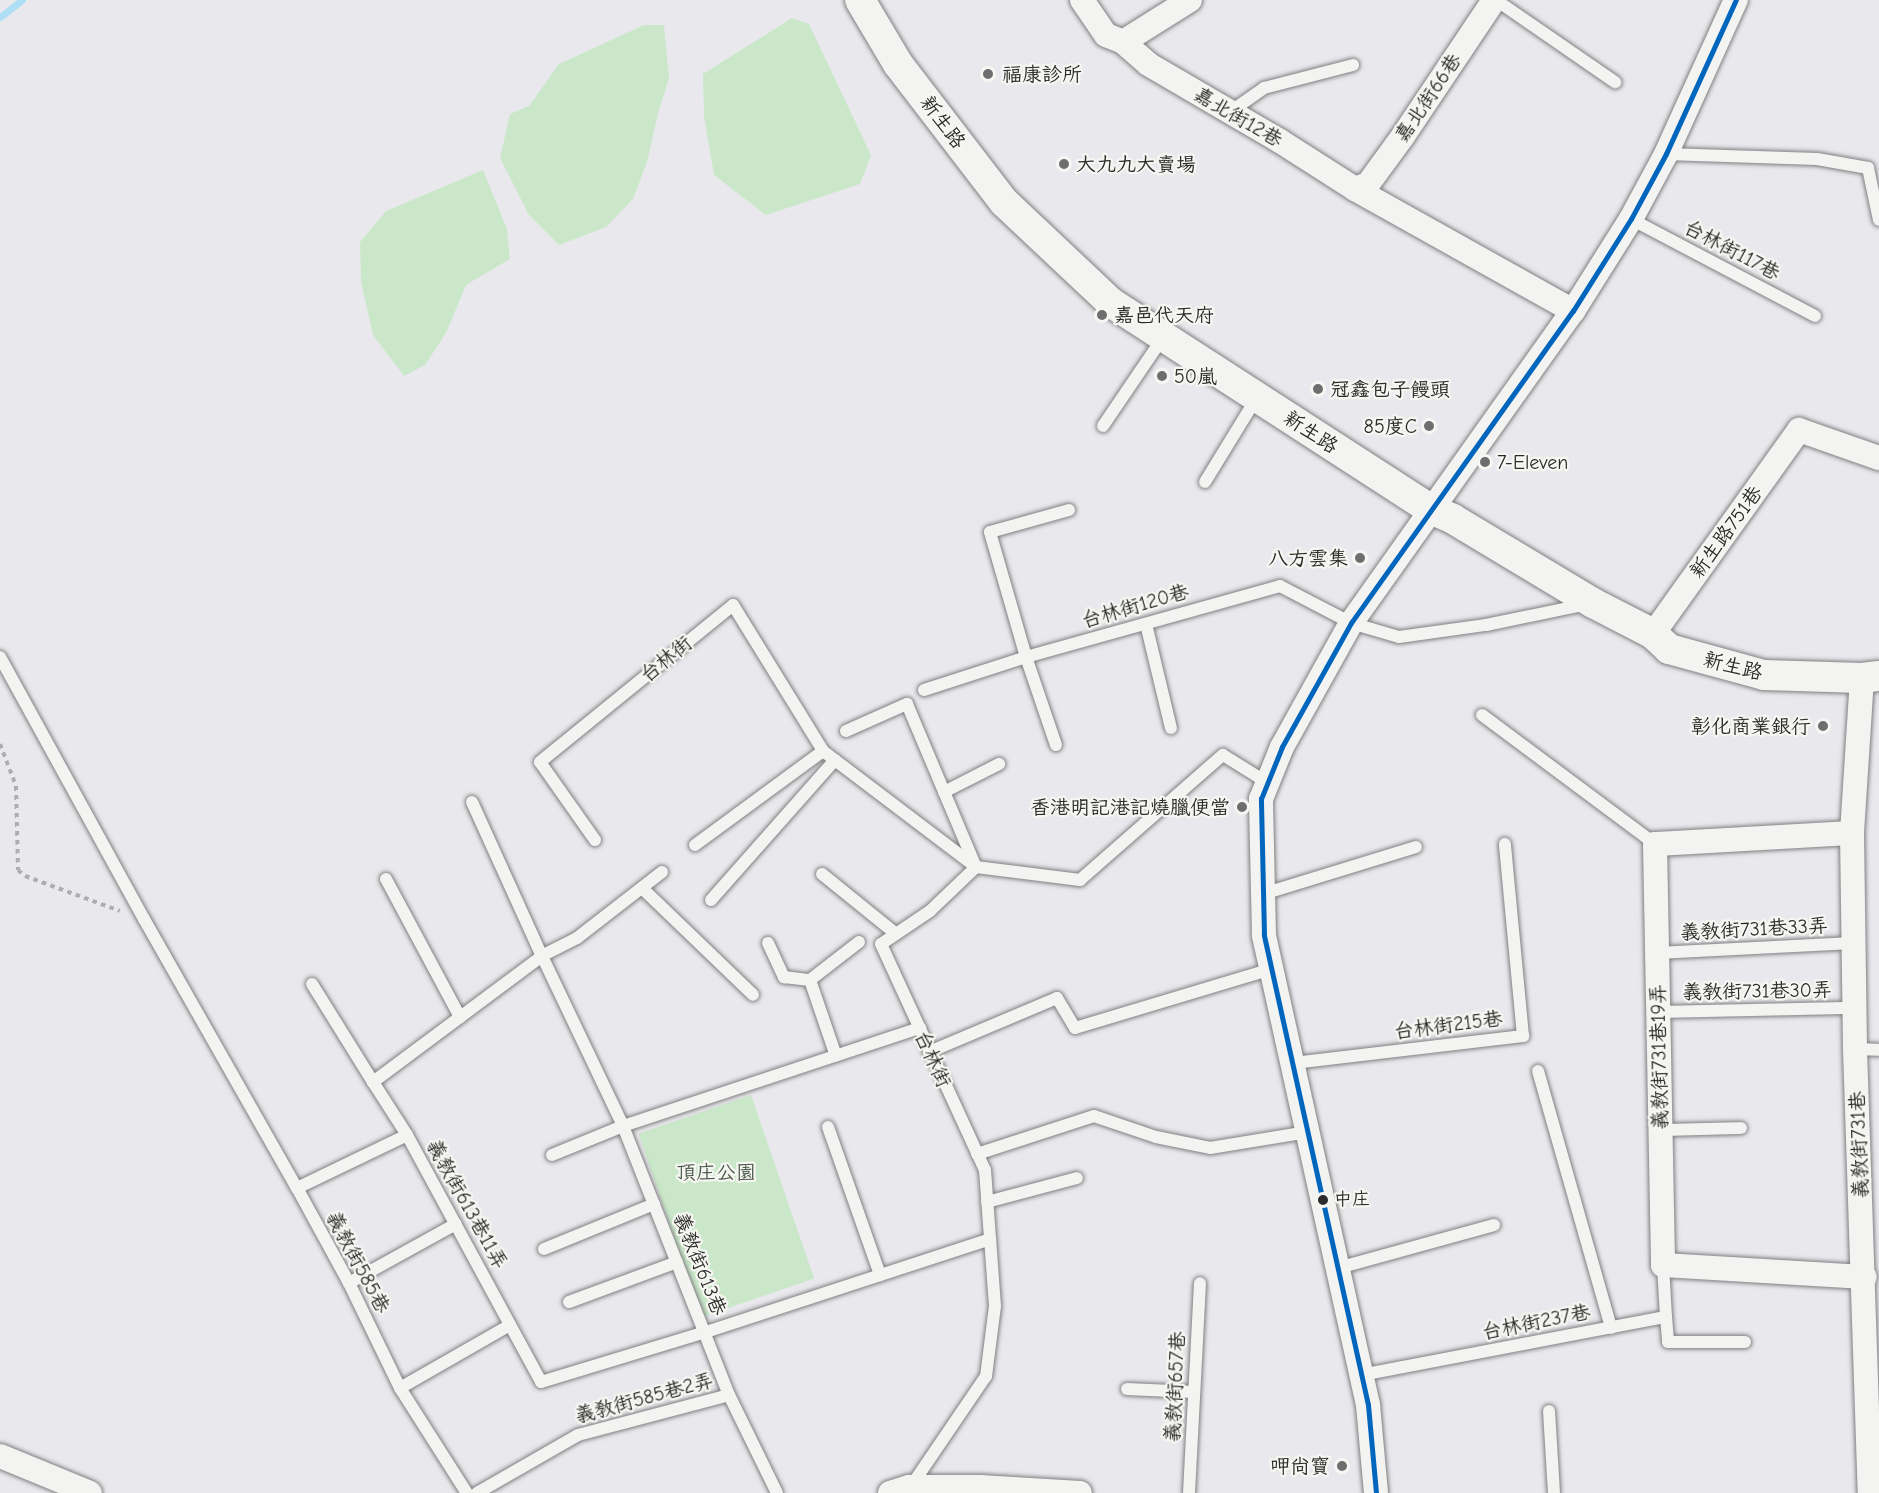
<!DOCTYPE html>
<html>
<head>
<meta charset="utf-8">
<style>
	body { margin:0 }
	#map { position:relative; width:1879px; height:1493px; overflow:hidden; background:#e9e9ed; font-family:"Comic Neue","LXGW WenKai TC",sans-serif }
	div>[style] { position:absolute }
	.green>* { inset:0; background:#cae8c9; transform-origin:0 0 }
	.stream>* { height:7px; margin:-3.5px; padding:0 3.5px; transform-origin:3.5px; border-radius:3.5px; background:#afdff5 }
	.path>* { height:4px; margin-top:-2px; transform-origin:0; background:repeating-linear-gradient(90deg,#aeaeae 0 4.5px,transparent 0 9px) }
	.roads { filter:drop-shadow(0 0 2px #808082) drop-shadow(0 0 2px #808082) }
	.service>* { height:12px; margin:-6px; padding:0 6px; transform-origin:6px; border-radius:6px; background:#f3f3f2 }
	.minor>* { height:24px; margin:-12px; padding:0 12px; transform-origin:12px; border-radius:12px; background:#f3f3f2 }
	.tertiary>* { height:30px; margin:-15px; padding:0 15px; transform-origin:15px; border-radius:15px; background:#f3f3f2 }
	.bus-1>* { height:4.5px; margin:-2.25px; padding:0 2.25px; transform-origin:2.25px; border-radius:2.25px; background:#0065bd }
	.dots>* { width:16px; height:16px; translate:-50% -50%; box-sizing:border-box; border:3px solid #f6f6f2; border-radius:50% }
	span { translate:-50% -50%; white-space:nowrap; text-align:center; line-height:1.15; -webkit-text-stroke:4.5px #f6f6f2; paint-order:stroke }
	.bus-label { font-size:18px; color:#2b2b2b }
	.left { translate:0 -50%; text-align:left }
	.poi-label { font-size:20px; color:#2b2b2b }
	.right { translate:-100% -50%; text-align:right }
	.street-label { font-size:20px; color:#2b2b2b }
	.park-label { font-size:20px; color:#4c5a4b }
</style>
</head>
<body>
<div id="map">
	<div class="green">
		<i style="clip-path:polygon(792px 18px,809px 24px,871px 155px,860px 184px,766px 215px,714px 175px,704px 116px,703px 74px)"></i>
		<i style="clip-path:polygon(644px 25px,664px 25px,669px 78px,658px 113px,647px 162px,633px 199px,606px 227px,559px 245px,529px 215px,500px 158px,510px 114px,529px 106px,559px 64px)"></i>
		<i style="clip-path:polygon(483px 170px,507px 229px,510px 259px,466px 285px,446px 333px,425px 365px,404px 376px,373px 335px,361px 282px,360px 242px,386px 211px)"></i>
		<i style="left:751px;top:1095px;width:194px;height:119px;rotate:71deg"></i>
	</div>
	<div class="stream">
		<i style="left:0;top:17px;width:28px;rotate:-38deg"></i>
	</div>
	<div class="path">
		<i style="left:0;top:744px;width:45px;rotate:69.1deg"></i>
		<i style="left:16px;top:786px;width:84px;rotate:88.6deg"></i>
		<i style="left:18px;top:870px;width:9px;rotate:41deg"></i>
		<i style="left:25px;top:876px;width:101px;rotate:20.2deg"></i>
	</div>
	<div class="roads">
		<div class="service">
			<i style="left:1496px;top:0;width:145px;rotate:34.6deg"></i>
			<i style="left:1230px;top:112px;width:42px;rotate:-35.2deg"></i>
			<i style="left:1264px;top:88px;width:92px;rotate:-14.5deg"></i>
			<i style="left:1666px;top:154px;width:151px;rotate:1.9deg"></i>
			<i style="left:1817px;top:159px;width:52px;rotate:10deg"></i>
			<i style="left:1868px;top:168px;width:53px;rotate:78.1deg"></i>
			<i style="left:1631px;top:219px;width:208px;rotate:27.8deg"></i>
			<i style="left:1103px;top:426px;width:109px;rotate:-55.9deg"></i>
			<i style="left:1205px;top:482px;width:100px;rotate:-58.5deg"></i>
			<i style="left:1146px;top:624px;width:107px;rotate:76.5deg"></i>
			<i style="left:0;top:657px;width:299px;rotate:61.2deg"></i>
			<i style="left:144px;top:919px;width:309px;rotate:60.4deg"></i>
			<i style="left:297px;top:1188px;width:108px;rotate:61.3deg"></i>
			<i style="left:349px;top:1283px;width:117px;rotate:64.1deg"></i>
			<i style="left:400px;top:1388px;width:125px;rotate:57.5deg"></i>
			<i style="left:924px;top:690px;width:107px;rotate:-17.9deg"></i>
			<i style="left:1026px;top:657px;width:264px;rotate:-15.6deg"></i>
			<i style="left:1280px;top:586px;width:80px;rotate:27.5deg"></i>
			<i style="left:1351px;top:623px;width:50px;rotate:16.3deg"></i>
			<i style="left:1399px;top:637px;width:88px;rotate:-7.9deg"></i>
			<i style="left:1486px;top:625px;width:103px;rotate:-11.7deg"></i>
			<i style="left:1482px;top:715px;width:216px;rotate:36.7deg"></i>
			<i style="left:846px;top:731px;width:67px;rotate:-23.9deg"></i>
			<i style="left:907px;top:704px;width:177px;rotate:67.1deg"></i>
			<i style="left:976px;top:867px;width:64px;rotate:136.3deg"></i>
			<i style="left:930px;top:911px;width:59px;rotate:146deg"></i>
			<i style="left:881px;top:944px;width:249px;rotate:65.3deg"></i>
			<i style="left:985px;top:1170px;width:136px;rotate:85.8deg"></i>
			<i style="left:995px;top:1306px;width:71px;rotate:97.3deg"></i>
			<i style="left:986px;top:1376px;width:135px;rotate:124.2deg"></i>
			<i style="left:1056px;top:745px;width:93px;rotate:-108.8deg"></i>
			<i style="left:1026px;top:657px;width:130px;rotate:-106.1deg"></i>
			<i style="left:990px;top:532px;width:82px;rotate:-15.6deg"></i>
			<i style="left:944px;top:792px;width:62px;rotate:-27deg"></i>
			<i style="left:472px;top:802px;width:169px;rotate:65.6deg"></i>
			<i style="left:542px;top:956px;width:211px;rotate:143.3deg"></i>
			<i style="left:373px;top:1082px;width:63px;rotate:57.3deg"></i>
			<i style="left:407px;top:1135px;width:281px;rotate:61.5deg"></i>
			<i style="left:541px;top:1382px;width:172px;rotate:-16.9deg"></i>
			<i style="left:706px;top:1332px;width:299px;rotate:-18.1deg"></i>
			<i style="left:595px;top:840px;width:95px;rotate:-125.2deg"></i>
			<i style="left:540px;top:762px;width:249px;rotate:-39.1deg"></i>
			<i style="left:733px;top:605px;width:172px;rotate:58.3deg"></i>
			<i style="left:695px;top:845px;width:159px;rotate:-36.3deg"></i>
			<i style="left:823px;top:751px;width:192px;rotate:37.2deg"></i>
			<i style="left:976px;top:867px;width:105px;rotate:7.1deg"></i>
			<i style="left:1080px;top:880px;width:190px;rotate:-41.2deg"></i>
			<i style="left:1223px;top:755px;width:53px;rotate:31.9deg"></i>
			<i style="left:662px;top:872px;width:108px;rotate:142.2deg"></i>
			<i style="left:577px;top:938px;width:39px;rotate:153deg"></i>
			<i style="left:542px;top:956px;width:188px;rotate:64.5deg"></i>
			<i style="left:623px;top:1126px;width:289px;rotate:68.5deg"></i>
			<i style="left:729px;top:1395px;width:109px;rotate:63.9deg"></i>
			<i style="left:822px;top:874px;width:95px;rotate:39deg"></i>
			<i style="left:386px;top:879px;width:157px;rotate:61.8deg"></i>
			<i style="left:642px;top:888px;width:154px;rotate:43.9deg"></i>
			<i style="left:1263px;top:894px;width:160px;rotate:-17.1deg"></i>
			<i style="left:711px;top:900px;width:187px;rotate:-48.5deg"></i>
			<i style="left:768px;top:943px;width:38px;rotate:65deg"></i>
			<i style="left:784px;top:977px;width:26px;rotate:7deg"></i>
			<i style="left:810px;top:980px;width:80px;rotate:71.1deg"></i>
			<i style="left:1657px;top:953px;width:196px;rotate:-2.9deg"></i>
			<i style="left:810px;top:980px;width:62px;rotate:-37.8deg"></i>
			<i style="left:312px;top:984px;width:115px;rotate:58.1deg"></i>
			<i style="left:1658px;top:1012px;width:198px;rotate:-1.2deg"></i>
			<i style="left:1855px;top:1049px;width:24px;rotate:2deg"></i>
			<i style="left:929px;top:1052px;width:139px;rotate:-22.9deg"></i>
			<i style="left:1057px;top:998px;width:35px;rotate:59deg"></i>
			<i style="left:1075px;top:1028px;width:206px;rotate:-16.7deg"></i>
			<i style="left:1293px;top:1063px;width:232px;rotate:-6.7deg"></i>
			<i style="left:1523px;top:1036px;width:193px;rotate:-95.4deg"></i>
			<i style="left:1538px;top:1071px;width:267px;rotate:74.1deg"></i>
			<i style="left:828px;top:1127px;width:157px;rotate:70.6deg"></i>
			<i style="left:1660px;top:1130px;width:81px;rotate:-1.4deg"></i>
			<i style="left:977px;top:1154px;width:123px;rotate:-18deg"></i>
			<i style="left:1094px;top:1116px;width:65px;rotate:18.7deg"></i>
			<i style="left:1156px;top:1137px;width:55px;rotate:11.5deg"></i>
			<i style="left:1210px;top:1148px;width:99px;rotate:-9.3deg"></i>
			<i style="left:552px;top:1155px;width:77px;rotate:-22.2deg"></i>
			<i style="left:623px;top:1126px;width:313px;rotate:-18.3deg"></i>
			<i style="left:297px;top:1188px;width:122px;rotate:-25.7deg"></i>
			<i style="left:987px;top:1202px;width:93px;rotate:-14.9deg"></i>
			<i style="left:544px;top:1249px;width:119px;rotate:-22.2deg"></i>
			<i style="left:1338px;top:1268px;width:162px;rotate:-15.4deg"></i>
			<i style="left:349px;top:1283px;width:122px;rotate:-28.9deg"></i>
			<i style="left:569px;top:1302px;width:115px;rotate:-20.3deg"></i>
			<i style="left:1666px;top:1317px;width:25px;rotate:85deg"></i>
			<i style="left:1668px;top:1342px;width:77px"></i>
			<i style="left:1361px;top:1375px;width:310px;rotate:-10.8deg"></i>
			<i style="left:1666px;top:1317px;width:52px;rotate:-93.3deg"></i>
			<i style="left:400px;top:1388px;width:127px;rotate:-29.8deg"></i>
			<i style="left:1127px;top:1389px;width:67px;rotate:2.6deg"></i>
			<i style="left:1549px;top:1411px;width:82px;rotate:86.5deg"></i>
			<i style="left:477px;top:1493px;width:116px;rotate:-29.9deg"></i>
			<i style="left:578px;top:1435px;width:156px;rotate:-14.8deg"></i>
			<i style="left:1189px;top:1493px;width:210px;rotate:-87deg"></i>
		</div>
		<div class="minor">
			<i style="left:1082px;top:0;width:42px;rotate:55.6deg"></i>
			<i style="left:1106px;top:35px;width:18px;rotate:22deg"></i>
			<i style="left:1123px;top:42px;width:33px;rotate:41deg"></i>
			<i style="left:1148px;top:64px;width:153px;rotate:30.3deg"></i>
			<i style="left:1280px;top:141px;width:89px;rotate:32.6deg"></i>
			<i style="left:1355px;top:189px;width:250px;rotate:29.2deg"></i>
			<i style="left:1123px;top:42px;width:79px;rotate:-32.1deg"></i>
			<i style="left:1355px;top:189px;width:14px;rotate:-21deg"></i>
			<i style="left:1368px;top:184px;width:59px;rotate:-53.9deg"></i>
			<i style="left:1403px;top:136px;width:164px;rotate:-56.2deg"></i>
			<i style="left:1653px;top:634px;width:251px;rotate:-54.4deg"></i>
			<i style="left:1799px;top:430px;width:85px;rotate:19.3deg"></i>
			<i style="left:1862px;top:678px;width:155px;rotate:93.7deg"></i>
			<i style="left:1852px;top:833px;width:216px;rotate:89.2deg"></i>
			<i style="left:1855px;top:1049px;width:444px;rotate:88.1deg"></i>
			<i style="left:1852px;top:833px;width:197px;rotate:176.8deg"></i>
			<i style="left:1655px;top:844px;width:421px;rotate:88.9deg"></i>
			<i style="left:1663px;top:1265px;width:202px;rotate:3.4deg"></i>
			<i style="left:0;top:1456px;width:97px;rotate:22.3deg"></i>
			<i style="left:890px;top:1493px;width:20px;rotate:-18deg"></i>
			<i style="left:909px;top:1487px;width:71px"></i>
			<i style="left:980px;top:1487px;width:100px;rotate:3.4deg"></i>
			<i style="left:1376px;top:1493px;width:88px;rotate:-95.2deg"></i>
			<i style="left:1368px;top:1405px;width:481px;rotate:-102.5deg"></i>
			<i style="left:1264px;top:935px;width:136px;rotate:-91.3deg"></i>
			<i style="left:1261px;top:799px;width:56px;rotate:-68deg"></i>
			<i style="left:1282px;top:747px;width:142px;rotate:-60.9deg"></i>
			<i style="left:1351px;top:623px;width:383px;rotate:-54.6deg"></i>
			<i style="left:1573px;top:311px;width:109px;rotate:-57.8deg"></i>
			<i style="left:1631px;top:219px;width:74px;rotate:-61.7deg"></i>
			<i style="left:1666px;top:154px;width:169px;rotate:-65.6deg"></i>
		</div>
		<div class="tertiary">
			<i style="left:860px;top:0;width:74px;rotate:59.3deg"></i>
			<i style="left:898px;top:64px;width:174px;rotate:52.5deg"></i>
			<i style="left:1004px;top:202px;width:146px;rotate:43.3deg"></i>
			<i style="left:1110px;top:302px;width:381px;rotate:32.9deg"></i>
			<i style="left:1430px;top:509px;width:25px;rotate:23deg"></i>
			<i style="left:1453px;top:519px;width:163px;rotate:31deg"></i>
			<i style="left:1593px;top:603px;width:68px;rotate:27.3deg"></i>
			<i style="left:1653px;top:634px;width:22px;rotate:43deg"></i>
			<i style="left:1669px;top:649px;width:98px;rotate:15.3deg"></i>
			<i style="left:1764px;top:675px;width:98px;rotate:1.8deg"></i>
			<i style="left:1862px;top:678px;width:17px;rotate:-7deg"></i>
		</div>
	</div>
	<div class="bus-1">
		<i style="left:1376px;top:1493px;width:88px;rotate:-95.2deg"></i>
		<i style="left:1368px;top:1405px;width:481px;rotate:-102.5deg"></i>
		<i style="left:1264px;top:935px;width:136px;rotate:-91.3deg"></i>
		<i style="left:1261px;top:799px;width:56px;rotate:-68deg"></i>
		<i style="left:1282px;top:747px;width:142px;rotate:-60.9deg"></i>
		<i style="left:1351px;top:623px;width:383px;rotate:-54.6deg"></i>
		<i style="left:1573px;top:311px;width:109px;rotate:-57.8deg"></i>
		<i style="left:1631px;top:219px;width:74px;rotate:-61.7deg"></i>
		<i style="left:1666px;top:154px;width:169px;rotate:-65.6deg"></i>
	</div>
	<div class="dots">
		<i style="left:988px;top:74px;background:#6e6e6f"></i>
		<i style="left:1064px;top:164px;background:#6e6e6f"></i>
		<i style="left:1102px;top:315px;background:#6e6e6f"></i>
		<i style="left:1162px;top:376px;background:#6e6e6f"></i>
		<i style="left:1318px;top:389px;background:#6e6e6f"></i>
		<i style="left:1429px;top:426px;background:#6e6e6f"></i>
		<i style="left:1485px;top:462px;background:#6e6e6f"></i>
		<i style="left:1360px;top:558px;background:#6e6e6f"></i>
		<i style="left:1823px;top:726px;background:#6e6e6f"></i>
		<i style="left:1242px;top:807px;background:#6e6e6f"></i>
		<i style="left:1323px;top:1200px;background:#2b2b2b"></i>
		<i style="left:1342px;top:1466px;background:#6e6e6f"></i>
	</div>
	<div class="bus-label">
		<span class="left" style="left:1334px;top:1200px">中庄</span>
	</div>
	<div class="poi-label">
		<span class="left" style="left:1002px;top:74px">福康診所</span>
		<span class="left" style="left:1076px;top:164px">大九九大賣場</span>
		<span class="left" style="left:1114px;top:315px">嘉邑代天府</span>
		<span class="left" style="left:1174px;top:376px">50嵐</span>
		<span class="left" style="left:1330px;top:389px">冠鑫包子饅頭</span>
		<span class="right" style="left:1417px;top:426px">85度C</span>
		<span class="left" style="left:1497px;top:462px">7-Eleven</span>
		<span class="right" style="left:1348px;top:558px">八方雲集</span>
		<span class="right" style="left:1811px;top:726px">彰化商業銀行</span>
		<span class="right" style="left:1230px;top:807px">香港明記港記燒臘便當</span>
		<span class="right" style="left:1330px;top:1466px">呷尚寶</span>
	</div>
	<div class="street-label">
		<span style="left:1428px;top:98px;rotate:-56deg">嘉北街66巷</span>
		<span style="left:1238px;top:117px;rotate:30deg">嘉北街12巷</span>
		<span style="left:943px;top:122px;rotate:53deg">新生路</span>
		<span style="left:1732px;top:250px;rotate:28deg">台林街117巷</span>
		<span style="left:1311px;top:432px;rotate:33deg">新生路</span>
		<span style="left:1726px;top:532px;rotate:-54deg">新生路751巷</span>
		<span style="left:1135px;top:606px;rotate:-16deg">台林街120巷</span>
		<span style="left:666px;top:659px;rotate:-39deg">台林街</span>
		<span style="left:1733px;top:666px;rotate:14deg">新生路</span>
		<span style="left:1754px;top:929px;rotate:-3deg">義教街731巷33弄</span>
		<span style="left:1757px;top:991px;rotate:-1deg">義教街731巷30弄</span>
		<span style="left:1448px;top:1025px;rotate:-7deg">台林街215巷</span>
		<span style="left:1659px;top:1057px;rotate:-91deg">義教街731巷19弄</span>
		<span style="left:933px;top:1059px;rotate:66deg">台林街</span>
		<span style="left:1859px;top:1145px;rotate:-92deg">義教街731巷</span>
		<span style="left:467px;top:1204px;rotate:61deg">義教街613巷11弄</span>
		<span style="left:358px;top:1262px;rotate:62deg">義教街585巷</span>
		<span style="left:700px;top:1264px;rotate:68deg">義教街613巷</span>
		<span style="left:1536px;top:1322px;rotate:-11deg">台林街237巷</span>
		<span style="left:1175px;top:1387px;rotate:-87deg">義教街657巷</span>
		<span style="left:644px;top:1398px;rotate:-15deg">義教街585巷2弄</span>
	</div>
	<div class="park-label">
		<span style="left:716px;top:1172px">頂庄公園</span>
	</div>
</div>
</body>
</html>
